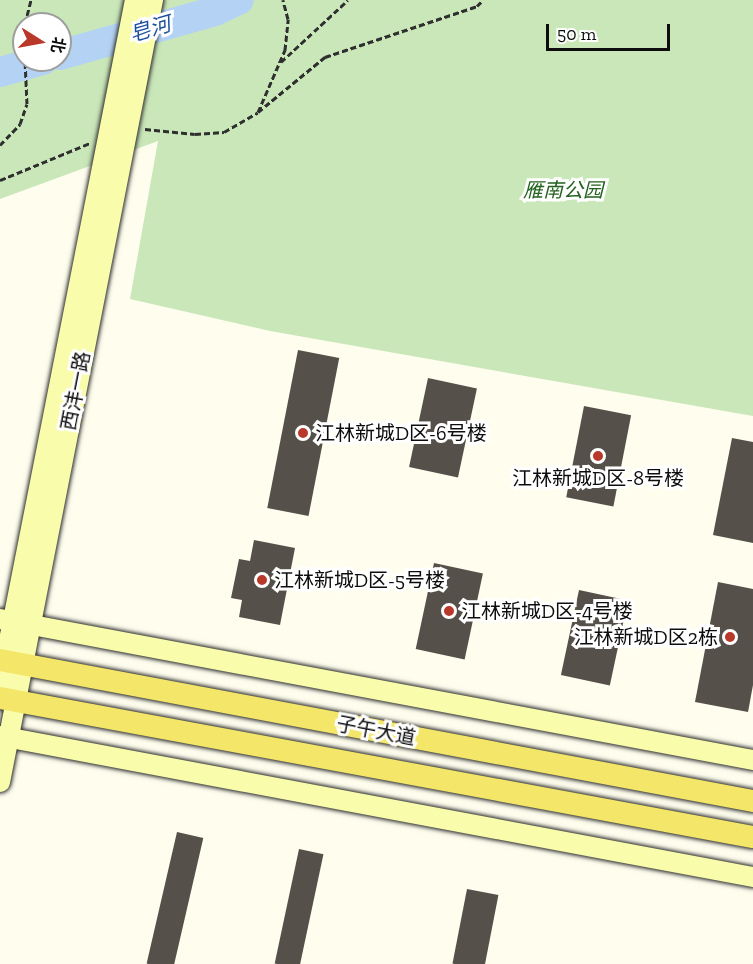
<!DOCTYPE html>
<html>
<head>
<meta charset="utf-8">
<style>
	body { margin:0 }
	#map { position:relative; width:753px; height:964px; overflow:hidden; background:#fefdee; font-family:"Zilla Slab","Noto Sans SC",serif }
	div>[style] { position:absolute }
	.green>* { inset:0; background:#cae7b9 }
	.river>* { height:30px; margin:-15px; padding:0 15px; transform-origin:15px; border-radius:15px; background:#b4d3f4 }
	.building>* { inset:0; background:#55504a; transform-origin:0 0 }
	.path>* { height:3px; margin-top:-1.5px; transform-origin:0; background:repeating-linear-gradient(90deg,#2f2f2f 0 6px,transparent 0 9px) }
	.roads { filter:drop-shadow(0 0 2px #2f2f2f) drop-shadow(0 0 2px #2f2f2f) }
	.secondary>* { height:20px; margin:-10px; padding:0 10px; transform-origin:10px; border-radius:10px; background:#f9fcab }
	.primary>* { height:22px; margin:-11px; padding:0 11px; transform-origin:11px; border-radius:11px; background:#f3e669 }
	.dots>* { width:16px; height:16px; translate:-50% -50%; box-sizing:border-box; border:3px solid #fff; border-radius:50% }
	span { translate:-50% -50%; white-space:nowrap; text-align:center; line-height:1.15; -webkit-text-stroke:6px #fff; paint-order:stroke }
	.park-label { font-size:20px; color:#246220; font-style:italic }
	.street-label { font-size:20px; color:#0d0d0d }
	.poi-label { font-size:20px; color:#0d0d0d }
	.left { translate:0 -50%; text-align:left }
	.right { translate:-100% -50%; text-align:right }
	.water-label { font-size:21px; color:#1b509a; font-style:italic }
	.north { position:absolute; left:12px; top:12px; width:60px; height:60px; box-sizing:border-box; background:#fff; border:2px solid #9e9e9e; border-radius:50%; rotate:101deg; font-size:16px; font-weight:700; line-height:24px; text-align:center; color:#0d0d0d }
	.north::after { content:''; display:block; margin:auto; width:21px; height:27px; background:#b8382a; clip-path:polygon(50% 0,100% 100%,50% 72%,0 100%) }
	.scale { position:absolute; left:546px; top:24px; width:124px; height:27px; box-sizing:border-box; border:3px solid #0d0d0d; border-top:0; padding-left:8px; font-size:18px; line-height:21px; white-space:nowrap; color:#0d0d0d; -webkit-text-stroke:4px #fff; paint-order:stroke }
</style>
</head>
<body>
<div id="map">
	<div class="green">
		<i style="clip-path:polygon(evenodd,0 0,753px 0,753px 416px,270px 331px,130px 299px,158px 141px,0 199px,0 0,24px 24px,60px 24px,60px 60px,24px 60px,24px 24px)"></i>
	</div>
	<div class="river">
		<i style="left:60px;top:55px;width:161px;rotate:-15.8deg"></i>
		<i style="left:215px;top:11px;width:26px;rotate:-25deg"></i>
		<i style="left:0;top:72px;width:45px;rotate:-15.6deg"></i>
	</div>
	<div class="building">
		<i style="left:298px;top:350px;width:42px;height:161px;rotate:11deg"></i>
		<i style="left:428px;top:378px;width:50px;height:91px;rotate:12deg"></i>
		<i style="left:584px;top:406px;width:48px;height:93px;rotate:11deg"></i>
		<i style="clip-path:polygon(732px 438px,753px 442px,753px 543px,713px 535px)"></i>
		<i style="clip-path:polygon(254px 540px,295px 548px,280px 625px,239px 617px,242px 600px,231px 598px,239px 559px,250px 561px)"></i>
		<i style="left:434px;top:563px;width:50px;height:88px;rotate:12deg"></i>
		<i style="clip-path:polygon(718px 582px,753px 589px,753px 685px,748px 712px,695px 702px)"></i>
		<i style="left:579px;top:590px;width:50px;height:87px;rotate:12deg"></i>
		<i style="left:177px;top:832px;width:27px;height:135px;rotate:13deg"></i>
		<i style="left:299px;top:849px;width:25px;height:117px;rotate:12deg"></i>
		<i style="left:467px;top:889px;width:32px;height:76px;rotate:11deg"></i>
	</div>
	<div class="path">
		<i style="left:25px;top:24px;width:25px;rotate:-76deg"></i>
		<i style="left:281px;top:62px;width:91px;rotate:-42.8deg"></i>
		<i style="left:258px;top:112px;width:87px;rotate:-39.4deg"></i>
		<i style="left:325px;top:57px;width:160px;rotate:-18.5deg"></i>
		<i style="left:477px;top:6px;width:8px;rotate:-45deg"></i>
		<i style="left:145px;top:129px;width:50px;rotate:5.7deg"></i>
		<i style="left:195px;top:134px;width:29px;rotate:-4deg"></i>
		<i style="left:224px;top:132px;width:39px;rotate:-30deg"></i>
		<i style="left:258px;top:112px;width:68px;rotate:-66.5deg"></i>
		<i style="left:285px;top:50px;width:31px;rotate:-84deg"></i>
		<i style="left:288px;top:19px;width:20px;rotate:-105deg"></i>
		<i style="left:0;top:145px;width:29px;rotate:-46deg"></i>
		<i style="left:20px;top:124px;width:21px;rotate:-71deg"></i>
		<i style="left:27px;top:104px;width:44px;rotate:-92.6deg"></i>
		<i style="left:0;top:180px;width:97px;rotate:-22.3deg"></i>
	</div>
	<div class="roads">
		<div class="secondary">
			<i style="left:0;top:619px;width:766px;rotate:10.61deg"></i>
			<i style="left:0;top:686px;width:699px;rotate:-78.87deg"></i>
			<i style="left:0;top:736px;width:766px;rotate:10.61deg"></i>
			<i style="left:0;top:782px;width:797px;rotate:-78.93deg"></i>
		</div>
		<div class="primary">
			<i style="left:0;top:660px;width:766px;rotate:10.61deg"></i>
			<i style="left:0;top:698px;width:766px;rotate:10.46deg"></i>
		</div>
	</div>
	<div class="dots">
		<i style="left:303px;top:433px;background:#b8382a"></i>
		<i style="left:598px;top:456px;background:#b8382a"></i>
		<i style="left:262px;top:580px;background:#b8382a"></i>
		<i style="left:449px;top:611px;background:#b8382a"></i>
		<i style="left:730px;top:637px;background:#b8382a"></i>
	</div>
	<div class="park-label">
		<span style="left:563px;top:190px">雁南公园</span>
	</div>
	<div class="street-label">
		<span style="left:76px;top:391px;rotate:-79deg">西沣一路</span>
		<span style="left:376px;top:731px;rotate:11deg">子午大道</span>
	</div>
	<div class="poi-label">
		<span class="left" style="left:315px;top:433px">江林新城D区-6号楼</span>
		<span style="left:598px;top:478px">江林新城D区-8号楼</span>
		<span class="left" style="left:274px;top:580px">江林新城D区-5号楼</span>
		<span class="left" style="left:461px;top:611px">江林新城D区-4号楼</span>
		<span class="right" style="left:718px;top:637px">江林新城D区2栋</span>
	</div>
	<div class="water-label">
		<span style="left:150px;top:29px;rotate:-16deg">皂河</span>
	</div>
	<div class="north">北</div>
	<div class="scale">50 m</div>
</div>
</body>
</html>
